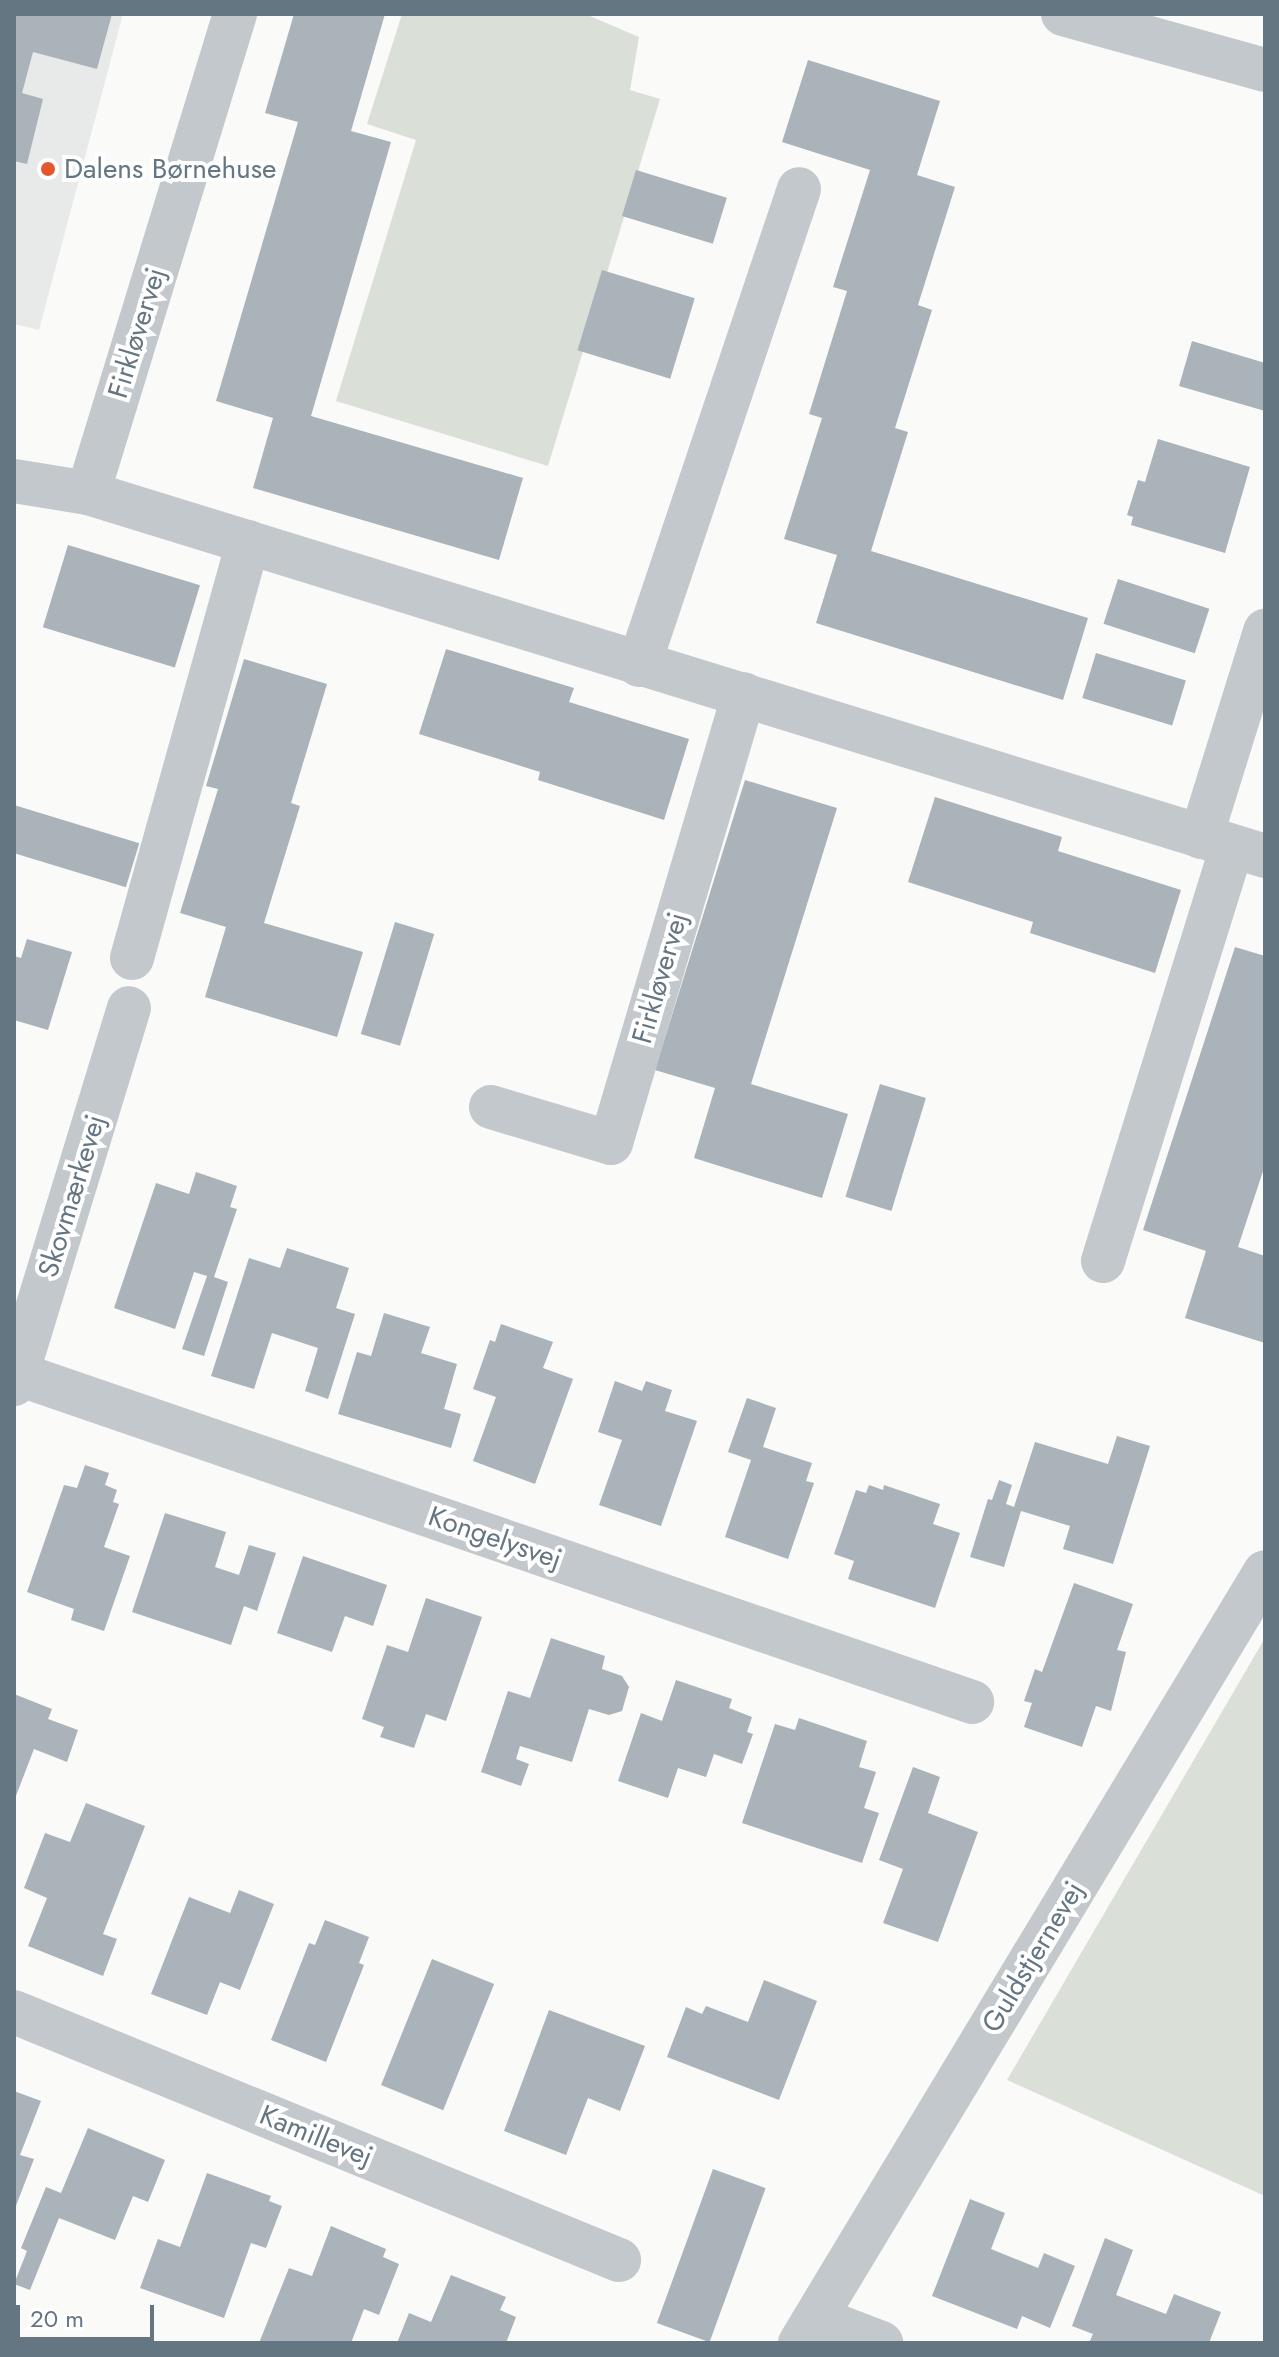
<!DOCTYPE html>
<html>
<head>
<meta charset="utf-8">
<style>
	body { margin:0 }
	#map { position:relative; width:1279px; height:2357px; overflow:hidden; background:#fafaf8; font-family:Jost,sans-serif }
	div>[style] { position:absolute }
	.built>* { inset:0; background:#e8e9e9 }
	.green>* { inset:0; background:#dadfd7 }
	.building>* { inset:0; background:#aab3b9; transform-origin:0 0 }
	.minor>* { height:44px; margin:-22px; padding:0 22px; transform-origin:22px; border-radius:22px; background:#c3c8cc }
	.dots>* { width:22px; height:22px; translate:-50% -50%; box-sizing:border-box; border:4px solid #fff; border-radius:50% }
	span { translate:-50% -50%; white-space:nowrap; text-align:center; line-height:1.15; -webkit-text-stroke:8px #fff; paint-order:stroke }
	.poi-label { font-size:28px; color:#657683 }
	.left { translate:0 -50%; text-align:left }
	.street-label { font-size:28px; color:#657683 }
	.frame { position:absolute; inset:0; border:16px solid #657683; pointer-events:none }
	.scale { position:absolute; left:16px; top:2305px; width:138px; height:36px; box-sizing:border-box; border:4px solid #657683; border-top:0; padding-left:10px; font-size:24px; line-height:28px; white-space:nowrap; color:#657683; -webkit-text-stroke:6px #fff; paint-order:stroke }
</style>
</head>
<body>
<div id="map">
	<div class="built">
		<i style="clip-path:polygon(14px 14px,123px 14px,39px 330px,14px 324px)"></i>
	</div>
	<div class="green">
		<i style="clip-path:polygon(402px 14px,585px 14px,639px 37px,630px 90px,660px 99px,548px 466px,336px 401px,416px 140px,367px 124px)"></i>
		<i style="clip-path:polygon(1265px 1638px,1265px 2196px,1007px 2080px)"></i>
	</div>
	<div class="building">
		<i style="clip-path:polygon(14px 14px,112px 14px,97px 69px,33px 52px,22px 93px,43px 99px,27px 164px,14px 161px)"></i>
		<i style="clip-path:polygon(294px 14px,385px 14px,351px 131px,391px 142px,311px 416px,523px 478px,499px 560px,253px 488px,273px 418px,216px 401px,298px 122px,265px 113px)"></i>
		<i style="clip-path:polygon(808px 60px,940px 101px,917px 175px,955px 187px,918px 305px,932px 310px,895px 428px,908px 432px,871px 551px,1088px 618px,1063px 700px,816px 623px,837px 555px,784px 539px,822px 418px,809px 414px,847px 291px,833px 287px,870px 170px,782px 142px)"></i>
		<i style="left:636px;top:170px;width:95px;height:48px;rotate:17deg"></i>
		<i style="left:602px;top:270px;width:97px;height:84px;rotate:17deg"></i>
		<i style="clip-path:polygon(1192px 341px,1265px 363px,1265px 411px,1179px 386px)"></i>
		<i style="clip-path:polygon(1158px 439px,1250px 467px,1225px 553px,1131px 525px,1133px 517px,1127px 515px,1138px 480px,1145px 482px)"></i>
		<i style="left:68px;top:545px;width:138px;height:86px;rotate:17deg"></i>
		<i style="left:1118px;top:579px;width:96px;height:47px;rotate:18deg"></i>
		<i style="clip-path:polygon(446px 649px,574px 688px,569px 702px,689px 739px,664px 820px,538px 780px,540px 772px,419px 734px)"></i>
		<i style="left:1096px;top:653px;width:94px;height:47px;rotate:17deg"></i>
		<i style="clip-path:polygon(244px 659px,327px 684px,291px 803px,300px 806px,264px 923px,363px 952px,337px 1037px,205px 997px,226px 927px,180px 913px,218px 789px,206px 786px)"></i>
		<i style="clip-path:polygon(745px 780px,837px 808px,751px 1084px,848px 1114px,822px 1198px,694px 1158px,715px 1088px,655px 1070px)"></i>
		<i style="clip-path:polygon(935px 797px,1062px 837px,1058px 851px,1181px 890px,1155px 973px,1030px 933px,1033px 922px,908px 882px)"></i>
		<i style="left:14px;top:805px;width:131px;height:46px;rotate:17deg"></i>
		<i style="left:395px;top:922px;width:41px;height:117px;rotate:17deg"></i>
		<i style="clip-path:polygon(27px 939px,72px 952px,48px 1030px,14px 1020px,14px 956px,21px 958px)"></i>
		<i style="clip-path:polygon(1235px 947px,1265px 956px,1265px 1165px,1238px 1247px,1265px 1256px,1265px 1343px,1185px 1318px,1206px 1251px,1143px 1230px)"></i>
		<i style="left:880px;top:1084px;width:48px;height:118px;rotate:17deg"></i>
		<i style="clip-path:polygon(196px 1172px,237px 1186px,230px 1207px,237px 1209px,214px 1277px,228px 1282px,204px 1356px,182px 1349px,207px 1276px,194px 1272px,175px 1329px,114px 1308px,156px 1183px,189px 1194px)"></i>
		<i style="clip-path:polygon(287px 1248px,349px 1268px,336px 1308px,355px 1314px,328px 1399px,305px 1391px,318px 1348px,272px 1333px,254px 1389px,211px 1376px,249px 1258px,280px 1268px)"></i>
		<i style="clip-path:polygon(384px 1313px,430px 1327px,421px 1353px,457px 1364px,444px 1409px,461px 1414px,451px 1448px,338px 1414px,357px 1352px,371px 1356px)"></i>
		<i style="clip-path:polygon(501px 1324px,553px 1342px,543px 1368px,573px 1379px,535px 1484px,473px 1461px,496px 1397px,473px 1389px,490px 1340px,495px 1342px)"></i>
		<i style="clip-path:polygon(615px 1381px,642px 1391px,646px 1381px,672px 1390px,665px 1411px,697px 1421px,661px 1526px,599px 1505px,622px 1440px,598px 1432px)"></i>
		<i style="clip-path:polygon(747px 1398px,776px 1408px,763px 1447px,812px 1463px,806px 1481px,814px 1483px,788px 1559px,725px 1537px,751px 1460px,728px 1452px)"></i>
		<i style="clip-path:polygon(1117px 1436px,1150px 1446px,1113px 1564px,1063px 1549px,1070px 1526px,1021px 1511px,1004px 1567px,970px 1557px,988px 1499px,992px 1500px,999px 1480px,1012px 1485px,1006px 1504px,1014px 1507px,1035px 1442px,1108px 1464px)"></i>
		<i style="clip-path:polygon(85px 1465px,109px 1473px,105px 1485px,117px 1490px,113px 1502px,119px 1504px,104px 1547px,130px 1556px,104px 1631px,71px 1620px,74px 1609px,27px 1592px,64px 1485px,77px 1488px)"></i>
		<i style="clip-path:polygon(869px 1485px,883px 1490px,884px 1485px,940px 1504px,933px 1524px,960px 1533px,935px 1608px,848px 1579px,854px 1561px,834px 1554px,856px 1490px,866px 1493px)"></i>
		<i style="clip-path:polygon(165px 1513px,226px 1532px,215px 1567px,239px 1575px,249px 1545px,276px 1553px,257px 1611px,244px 1606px,231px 1645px,132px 1612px)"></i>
		<i style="clip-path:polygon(303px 1556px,387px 1585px,373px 1626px,345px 1616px,332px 1652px,277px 1633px)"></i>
		<i style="clip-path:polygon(1074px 1583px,1133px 1604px,1117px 1650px,1126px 1652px,1111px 1711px,1096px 1706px,1082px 1747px,1024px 1727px,1032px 1703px,1024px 1701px,1035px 1669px,1042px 1672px)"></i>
		<i style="clip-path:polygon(426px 1598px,482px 1617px,446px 1721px,426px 1714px,414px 1748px,380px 1737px,384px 1727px,362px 1719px,387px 1645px,408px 1652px)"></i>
		<i style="clip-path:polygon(551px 1638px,605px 1656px,602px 1669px,622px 1676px,629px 1687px,622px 1711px,609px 1715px,589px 1709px,572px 1762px,520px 1746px,516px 1759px,529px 1764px,521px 1786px,481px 1772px,508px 1691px,530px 1698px)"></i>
		<i style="clip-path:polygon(676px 1680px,732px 1699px,729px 1708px,752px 1717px,747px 1732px,753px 1734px,742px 1764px,714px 1754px,706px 1777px,678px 1768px,668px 1798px,618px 1781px,641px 1713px,662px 1721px)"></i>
		<i style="clip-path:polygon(14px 1694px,52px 1709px,48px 1719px,78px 1730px,67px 1762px,34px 1749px,14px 1801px)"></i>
		<i style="clip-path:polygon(799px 1718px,867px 1741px,859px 1767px,876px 1772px,864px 1808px,879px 1813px,862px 1863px,742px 1823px,775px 1724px,795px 1730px)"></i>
		<i style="clip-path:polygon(913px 1767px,940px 1777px,928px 1813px,978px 1832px,938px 1942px,883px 1923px,903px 1869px,879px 1860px)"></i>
		<i style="clip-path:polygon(86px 1803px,145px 1826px,103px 1934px,117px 1939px,103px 1976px,28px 1946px,47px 1898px,24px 1888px,45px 1833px,70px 1842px)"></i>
		<i style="clip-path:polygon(239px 1890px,274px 1904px,240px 1990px,220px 1982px,207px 2015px,151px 1994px,189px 1897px,230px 1913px)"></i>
		<i style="clip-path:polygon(325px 1920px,369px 1937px,359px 1963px,364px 1965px,326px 2062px,271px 2040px,309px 1943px,315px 1945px)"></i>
		<i style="left:432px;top:1959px;width:67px;height:136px;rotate:22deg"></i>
		<i style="clip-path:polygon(764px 1980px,817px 2001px,779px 2100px,667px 2057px,686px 2007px,702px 2014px,706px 2006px,748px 2022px)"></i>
		<i style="clip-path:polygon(549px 2010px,645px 2046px,620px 2111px,588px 2098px,566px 2155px,504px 2131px)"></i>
		<i style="clip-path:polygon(14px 2091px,41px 2101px,20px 2155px,34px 2159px,14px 2211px)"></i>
		<i style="clip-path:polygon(88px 2128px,165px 2160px,148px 2202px,133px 2196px,115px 2240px,59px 2218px,30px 2290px,14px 2284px,27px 2251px,21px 2248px,46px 2187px,61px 2193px)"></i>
		<i style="left:713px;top:2169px;width:56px;height:164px;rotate:20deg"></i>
		<i style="clip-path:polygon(207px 2173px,271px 2196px,269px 2201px,282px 2206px,266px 2248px,251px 2243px,224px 2318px,140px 2288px,158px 2239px,180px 2247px)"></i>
		<i style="clip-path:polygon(970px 2199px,1005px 2213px,991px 2249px,1038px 2268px,1044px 2253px,1075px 2266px,1050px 2328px,1022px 2316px,1017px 2329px,932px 2296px)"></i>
		<i style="clip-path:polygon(331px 2226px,386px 2249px,383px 2257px,399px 2264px,379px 2315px,364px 2309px,351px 2343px,259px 2343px,289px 2268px,312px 2276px)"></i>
		<i style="clip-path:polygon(1105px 2238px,1133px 2250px,1116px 2295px,1166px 2314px,1174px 2294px,1221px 2312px,1209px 2343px,1089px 2343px,1093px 2334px,1072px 2326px)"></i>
		<i style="clip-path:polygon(451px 2275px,506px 2297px,500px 2310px,516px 2317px,506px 2343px,397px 2343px,409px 2313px,431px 2322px)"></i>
	</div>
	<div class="minor">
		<i style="left:235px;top:14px;width:501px;rotate:107.06deg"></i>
		<i style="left:88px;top:493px;width:1232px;rotate:17.14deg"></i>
		<i style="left:1063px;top:14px;width:210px;rotate:15.5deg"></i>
		<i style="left:14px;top:481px;width:75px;rotate:9.2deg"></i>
		<i style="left:639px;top:665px;width:502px;rotate:-71.42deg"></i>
		<i style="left:1201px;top:837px;width:216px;rotate:-72.7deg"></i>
		<i style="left:132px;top:958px;width:432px;rotate:-74.4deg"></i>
		<i style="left:491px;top:1107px;width:125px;rotate:16.7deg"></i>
		<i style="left:611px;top:1143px;width:468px;rotate:-73.5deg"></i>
		<i style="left:1103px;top:1261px;width:434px;rotate:-72.7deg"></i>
		<i style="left:18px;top:1374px;width:1009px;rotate:18.97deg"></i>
		<i style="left:14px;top:1384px;width:393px;rotate:-73deg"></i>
		<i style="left:14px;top:2012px;width:654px;rotate:22.29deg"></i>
		<i style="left:816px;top:2318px;width:70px;rotate:21deg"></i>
		<i style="left:800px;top:2343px;width:900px;rotate:-58.91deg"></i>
	</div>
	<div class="dots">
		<i style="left:48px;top:169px;background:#e4572e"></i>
	</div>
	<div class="poi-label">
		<span class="left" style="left:64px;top:169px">Dalens Børnehuse</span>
	</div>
	<div class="street-label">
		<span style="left:137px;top:333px;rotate:-73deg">Firkløvervej</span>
		<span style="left:660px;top:978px;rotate:-74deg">Firkløvervej</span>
		<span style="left:72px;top:1196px;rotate:-73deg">Skovmærkevej</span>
		<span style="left:495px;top:1538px;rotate:19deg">Kongelysvej</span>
		<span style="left:1033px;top:1957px;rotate:-59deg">Guldstjernevej</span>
		<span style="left:316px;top:2136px;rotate:22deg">Kamillevej</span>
	</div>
	<div class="frame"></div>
	<div class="scale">20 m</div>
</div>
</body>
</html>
